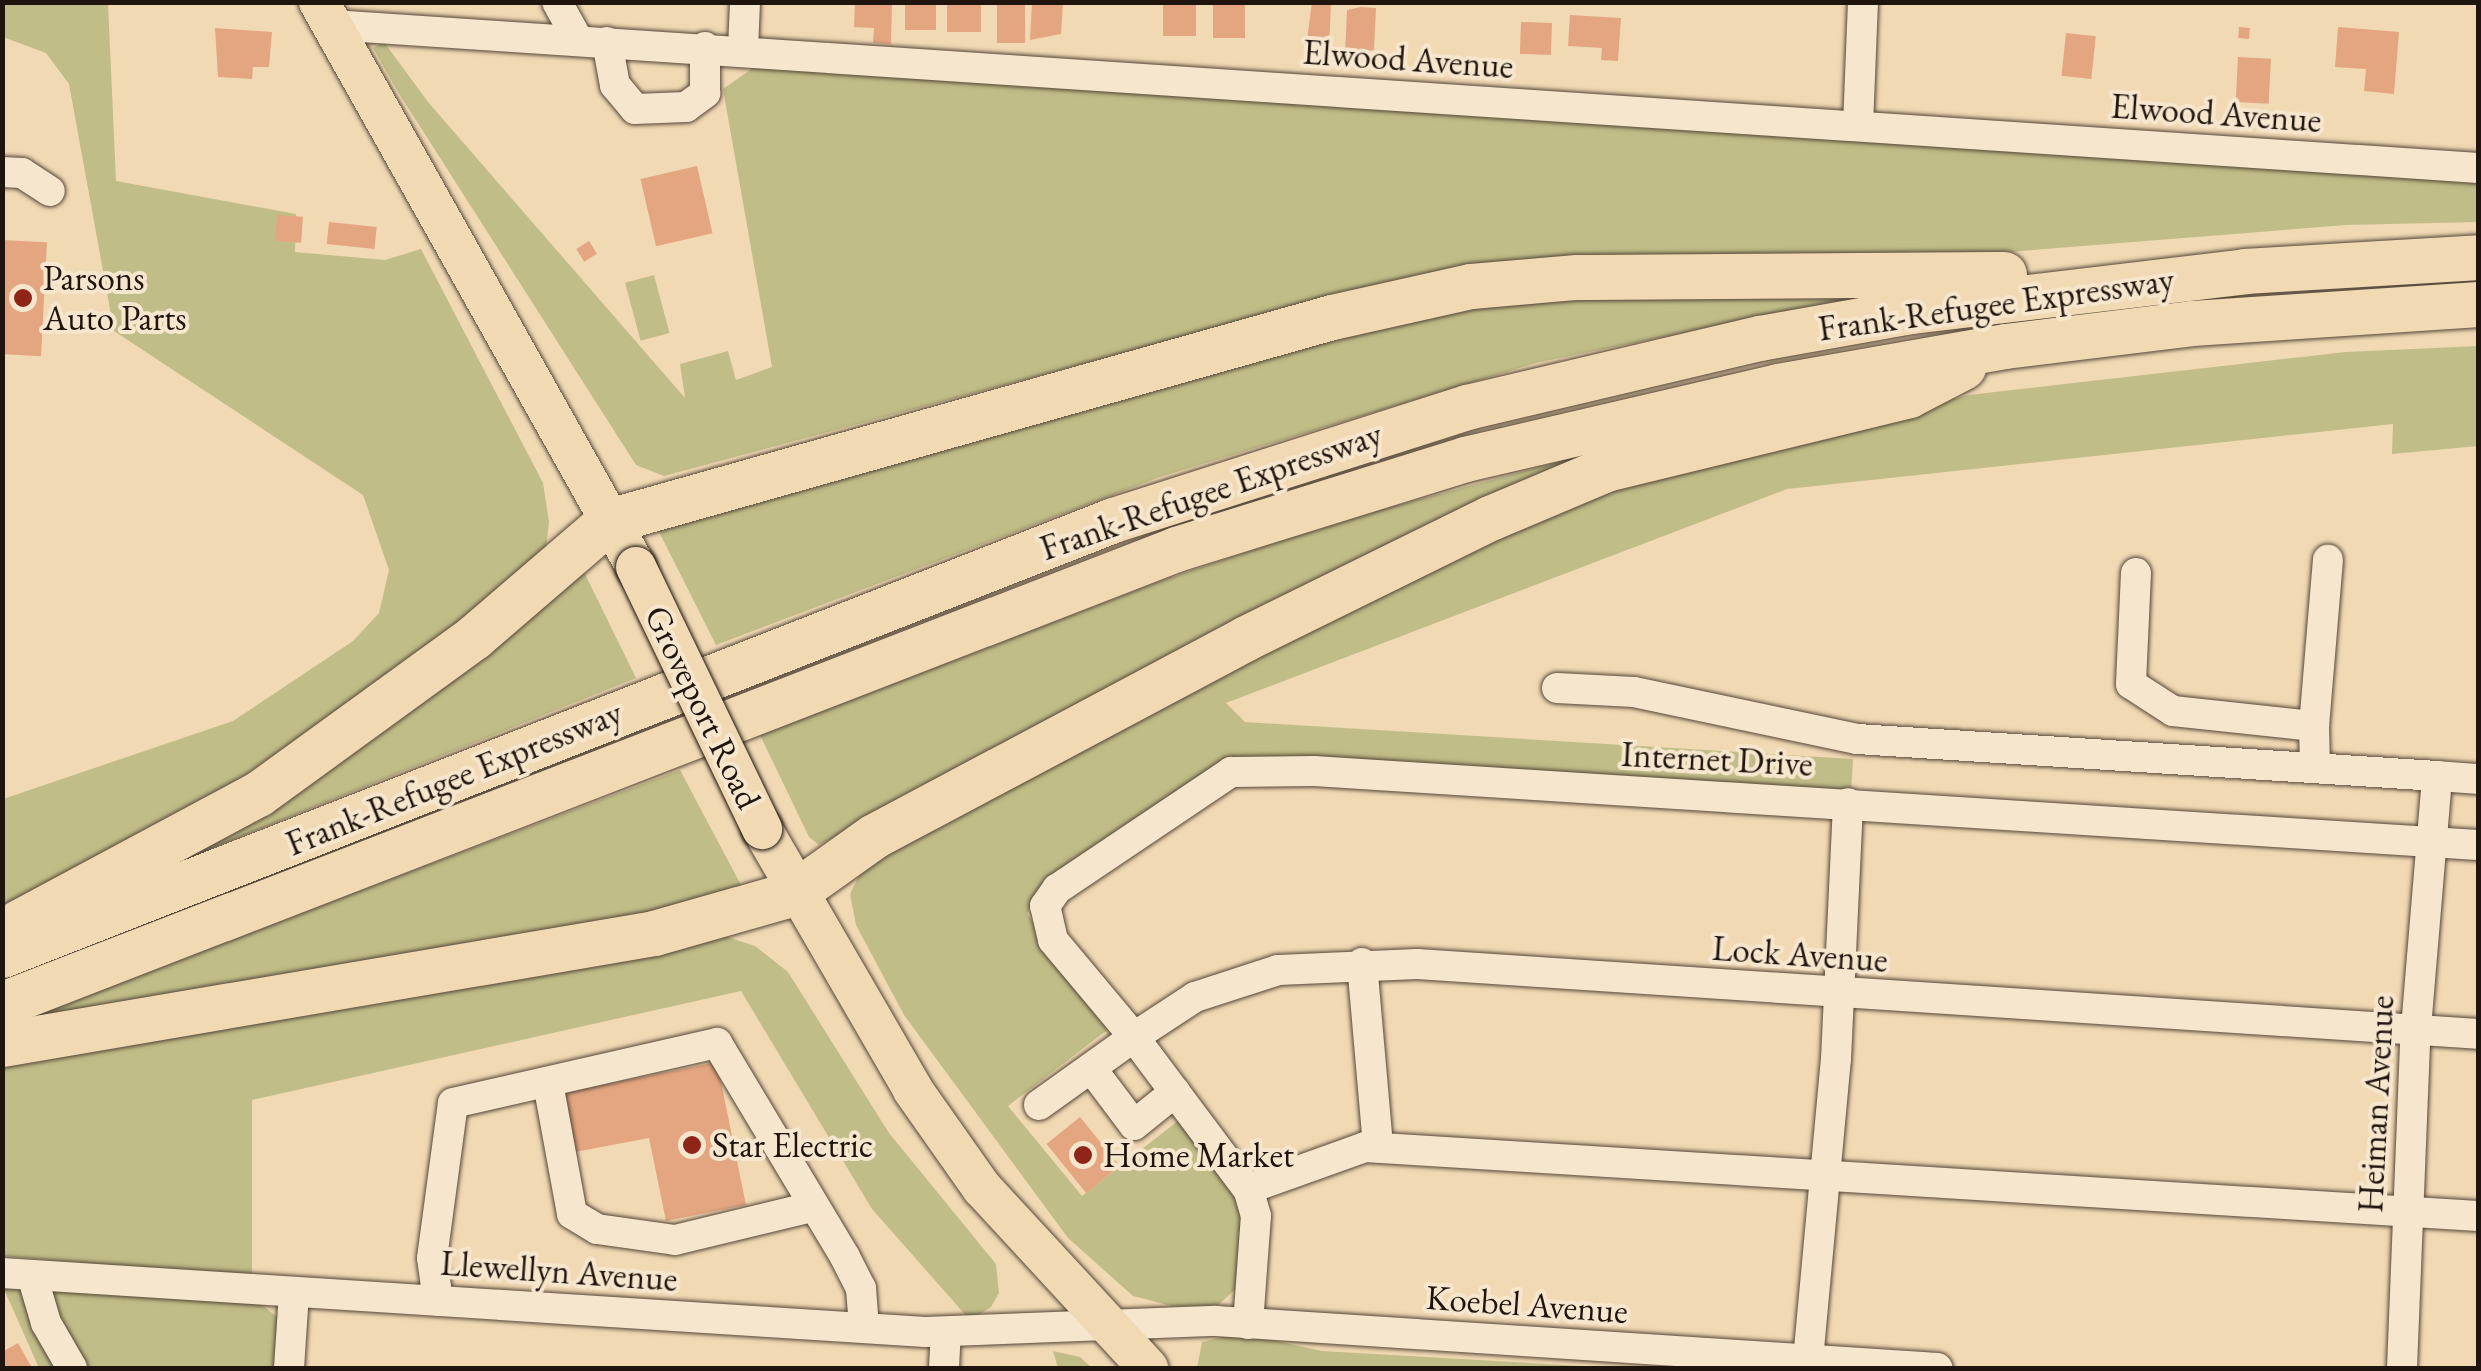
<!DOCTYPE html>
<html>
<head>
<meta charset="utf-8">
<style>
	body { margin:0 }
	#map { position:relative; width:2481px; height:1371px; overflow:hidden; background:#f1d9b4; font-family:"EB Garamond",serif }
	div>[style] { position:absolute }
	.green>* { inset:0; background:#c1bd88; transform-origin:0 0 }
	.building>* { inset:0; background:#e4a681; transform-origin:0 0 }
	.roads { filter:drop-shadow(0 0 2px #544638) drop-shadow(0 0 2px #544638) }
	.minor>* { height:30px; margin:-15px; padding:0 15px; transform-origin:15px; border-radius:15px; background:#f6e6ce }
	.major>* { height:40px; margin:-20px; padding:0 20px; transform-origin:20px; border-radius:20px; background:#f1d9b4 }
	.highway>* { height:45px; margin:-22.5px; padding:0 22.5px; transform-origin:22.5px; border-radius:22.5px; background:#f1d9b4 }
	.bridges { filter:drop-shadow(0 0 2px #1f150e) drop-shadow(0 0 2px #1f150e) }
	.major-bridge>* { height:40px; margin:-20px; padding:0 20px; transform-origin:20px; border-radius:20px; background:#f1d9b4 }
	.dots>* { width:28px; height:28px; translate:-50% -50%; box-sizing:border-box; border:5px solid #f6e6ce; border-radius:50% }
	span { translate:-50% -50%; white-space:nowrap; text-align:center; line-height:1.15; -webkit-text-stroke:8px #f6e6ce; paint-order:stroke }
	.street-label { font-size:35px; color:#1f150e }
	.poi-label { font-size:35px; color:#1f150e }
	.left { translate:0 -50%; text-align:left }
	.frame { position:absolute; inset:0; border:5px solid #1f150e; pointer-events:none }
</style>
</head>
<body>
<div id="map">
	<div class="green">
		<i style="clip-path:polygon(3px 3px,108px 3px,116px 181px,296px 214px,295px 252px,385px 260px,421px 249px,543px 483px,549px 522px,546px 549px,512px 586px,351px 705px,210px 798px,3px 909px,3px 799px,233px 721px,353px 641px,379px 613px,389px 570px,363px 495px,114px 331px,69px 84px,46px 53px,3px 37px)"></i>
		<i style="clip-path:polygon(384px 42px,428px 102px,685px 398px,680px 364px,728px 351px,736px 380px,772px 367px,723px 89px,763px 61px,2478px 177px,2478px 222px,2346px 225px,1933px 258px,1194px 334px,664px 476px,636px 465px,398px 92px,373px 48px)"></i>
		<i style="left:654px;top:275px;width:60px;height:30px;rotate:75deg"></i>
		<i style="clip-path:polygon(1843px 290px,1843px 300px,1536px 363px,1160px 477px,716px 645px,656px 526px,1458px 302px)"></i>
		<i style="clip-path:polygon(2478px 346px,2478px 446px,2392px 454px,2393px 424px,1787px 489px,1226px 703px,1245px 722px,1853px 759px,1851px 793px,1278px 757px,1037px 893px,1027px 914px,1111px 1027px,1008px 1106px,1082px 1196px,1179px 1120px,1238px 1200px,1246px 1225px,1241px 1284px,1217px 1306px,1172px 1306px,1133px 1296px,1068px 1238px,904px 1015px,856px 925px,850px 894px,872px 849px,1557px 503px,1758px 445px,1969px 395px,2346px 352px)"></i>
		<i style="clip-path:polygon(1644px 439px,1041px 727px,819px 845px,809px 837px,760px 735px,1158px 582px,1339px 521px)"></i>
		<i style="clip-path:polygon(584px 572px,636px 678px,194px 855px,190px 844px)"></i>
		<i style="clip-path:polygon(680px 770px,742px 887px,620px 919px,49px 1018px,48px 1008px)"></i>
		<i style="clip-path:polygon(686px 937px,727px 937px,755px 946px,788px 972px,889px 1133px,996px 1264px,999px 1293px,991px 1307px,970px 1320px,872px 1209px,741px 991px,252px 1100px,252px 1277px,3px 1256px,3px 1066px,118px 1036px)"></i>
		<i style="clip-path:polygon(3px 1287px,258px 1302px,282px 1321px,278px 1368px,39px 1368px)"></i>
		<i style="clip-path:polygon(1238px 1333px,1322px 1351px,1616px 1368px,1197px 1368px,1202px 1342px)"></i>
		<i style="clip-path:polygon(1053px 1351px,1080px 1357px,1092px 1368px,1058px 1368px)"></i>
	</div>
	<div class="building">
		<i style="clip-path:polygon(855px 2px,892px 2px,891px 44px,873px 43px,874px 28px,854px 27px)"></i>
		<i style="left:905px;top:2px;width:31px;height:28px"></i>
		<i style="left:947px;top:2px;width:34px;height:30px"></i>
		<i style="left:997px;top:2px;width:28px;height:41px"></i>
		<i style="clip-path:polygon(1032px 2px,1063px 2px,1061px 34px,1030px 40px)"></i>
		<i style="left:1163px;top:2px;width:33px;height:34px"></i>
		<i style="left:1213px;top:2px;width:32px;height:36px"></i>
		<i style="clip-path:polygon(1312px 2px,1331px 2px,1329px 49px,1306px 48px)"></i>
		<i style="clip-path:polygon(1361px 7px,1376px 8px,1374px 50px,1345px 54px,1347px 10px)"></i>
		<i style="clip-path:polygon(1570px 15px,1621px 18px,1618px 61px,1601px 60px,1602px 48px,1568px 46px)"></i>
		<i style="left:1521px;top:22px;width:31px;height:32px;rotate:2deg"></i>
		<i style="left:2239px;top:27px;width:11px;height:11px;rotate:5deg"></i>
		<i style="clip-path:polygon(2338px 27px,2399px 32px,2394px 94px,2364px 91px,2366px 69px,2335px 67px)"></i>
		<i style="clip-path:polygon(215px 28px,272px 32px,269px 67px,253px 67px,252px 79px,218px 77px)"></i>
		<i style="left:2066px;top:33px;width:30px;height:43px;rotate:6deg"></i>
		<i style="left:2238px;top:57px;width:33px;height:45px;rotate:3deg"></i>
		<i style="left:697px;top:166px;width:69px;height:58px;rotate:77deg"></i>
		<i style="left:277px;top:215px;width:26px;height:26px;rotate:4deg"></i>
		<i style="left:329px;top:222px;width:48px;height:22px;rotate:6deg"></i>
		<i style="left:2px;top:240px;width:45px;height:114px;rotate:3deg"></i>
		<i style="left:589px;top:241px;width:15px;height:15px;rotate:58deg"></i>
		<i style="clip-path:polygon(717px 1062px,746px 1205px,666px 1221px,649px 1138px,575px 1152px,563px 1093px)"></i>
		<i style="left:1080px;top:1117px;width:63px;height:43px;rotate:51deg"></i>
		<i style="clip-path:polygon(18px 1343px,32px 1368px,2px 1368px,2px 1352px)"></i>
	</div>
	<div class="roads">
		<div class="minor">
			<i style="left:557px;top:2px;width:43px;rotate:61.1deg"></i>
			<i style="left:332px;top:25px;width:2151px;rotate:3.81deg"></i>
			<i style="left:607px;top:42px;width:44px;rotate:79.5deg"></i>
			<i style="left:615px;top:85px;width:31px;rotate:50deg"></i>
			<i style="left:635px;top:109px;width:51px;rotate:-2.2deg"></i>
			<i style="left:686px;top:107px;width:24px;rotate:-36deg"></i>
			<i style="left:705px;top:93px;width:46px;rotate:-90deg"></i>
			<i style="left:743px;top:50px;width:48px;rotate:-87.6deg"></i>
			<i style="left:1858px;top:126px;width:124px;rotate:-87.7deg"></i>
			<i style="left:2px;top:172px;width:20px;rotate:3deg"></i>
			<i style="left:22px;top:173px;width:33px;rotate:33deg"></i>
			<i style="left:2136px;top:573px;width:111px;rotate:92.6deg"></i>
			<i style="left:2131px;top:684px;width:50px;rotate:32.7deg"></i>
			<i style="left:2173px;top:711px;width:142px;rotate:6.1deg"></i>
			<i style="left:2314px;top:726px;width:42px;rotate:88.6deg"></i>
			<i style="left:1557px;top:688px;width:77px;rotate:3deg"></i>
			<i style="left:1634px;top:692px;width:228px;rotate:11.9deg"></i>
			<i style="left:1857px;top:739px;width:581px;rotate:3.65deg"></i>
			<i style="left:2314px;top:726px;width:167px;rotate:-85.2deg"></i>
			<i style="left:1362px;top:963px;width:185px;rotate:85deg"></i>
			<i style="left:1091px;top:1068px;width:71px;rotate:53deg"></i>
			<i style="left:1134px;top:1125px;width:53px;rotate:-38.8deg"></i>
			<i style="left:548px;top:1083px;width:133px;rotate:79.6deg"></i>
			<i style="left:572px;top:1214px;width:29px;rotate:31deg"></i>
			<i style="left:597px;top:1229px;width:79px;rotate:8deg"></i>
			<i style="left:675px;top:1240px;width:140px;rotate:-13.6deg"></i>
			<i style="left:1039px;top:1105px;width:117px;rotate:-35.6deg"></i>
			<i style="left:1134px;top:1037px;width:126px;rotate:-129.9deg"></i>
			<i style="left:1053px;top:940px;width:35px;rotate:-103deg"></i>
			<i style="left:1045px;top:906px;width:21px;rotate:-55deg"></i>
			<i style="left:1057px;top:889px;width:210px;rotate:-33.9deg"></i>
			<i style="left:1231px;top:772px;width:83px;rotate:-0.7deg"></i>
			<i style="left:1314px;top:771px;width:1166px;rotate:3.64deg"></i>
			<i style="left:1248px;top:1189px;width:124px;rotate:-19.7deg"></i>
			<i style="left:1365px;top:1147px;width:1115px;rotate:3.55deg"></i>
			<i style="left:2px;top:1273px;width:925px;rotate:3.66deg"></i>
			<i style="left:925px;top:1332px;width:291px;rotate:-2.2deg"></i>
			<i style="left:1216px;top:1321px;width:723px;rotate:3.73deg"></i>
			<i style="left:32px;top:1275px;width:50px;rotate:73.7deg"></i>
			<i style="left:46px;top:1323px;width:52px;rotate:60deg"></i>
			<i style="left:438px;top:1301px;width:43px;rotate:-97.9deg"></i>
			<i style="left:432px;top:1258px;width:156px;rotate:-82.3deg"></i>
			<i style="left:453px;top:1103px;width:271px;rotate:-12.8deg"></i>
			<i style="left:717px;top:1043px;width:249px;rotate:59.1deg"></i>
			<i style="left:845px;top:1257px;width:35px;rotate:63deg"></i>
			<i style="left:861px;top:1288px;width:40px;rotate:85.7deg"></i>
			<i style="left:1248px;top:1324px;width:108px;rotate:-85.8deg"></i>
			<i style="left:1256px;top:1216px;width:26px;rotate:-106deg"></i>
			<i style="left:1249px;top:1191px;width:192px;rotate:-126.8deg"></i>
			<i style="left:1134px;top:1037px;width:73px;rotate:-33.3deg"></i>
			<i style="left:1195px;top:997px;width:87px;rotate:-18deg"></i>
			<i style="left:1278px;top:970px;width:139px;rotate:-2.5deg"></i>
			<i style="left:1417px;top:964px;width:1063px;rotate:3.77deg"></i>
			<i style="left:1808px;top:1360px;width:302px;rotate:-84.7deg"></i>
			<i style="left:1836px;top:1059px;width:256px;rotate:-87.3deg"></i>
			<i style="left:289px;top:1368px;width:76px;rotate:-86.2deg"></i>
			<i style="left:944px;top:1368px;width:36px;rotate:-87deg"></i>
			<i style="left:2402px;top:1368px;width:328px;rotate:-87.7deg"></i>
			<i style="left:2415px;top:1040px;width:265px;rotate:-85.2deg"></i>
			<i style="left:2437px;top:776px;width:41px;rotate:4.2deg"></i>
		</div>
		<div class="major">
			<i style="left:319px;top:2px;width:648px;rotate:60.7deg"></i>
			<i style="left:762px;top:829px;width:302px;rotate:59.9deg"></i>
			<i style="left:913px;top:1090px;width:120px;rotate:54.9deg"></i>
			<i style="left:982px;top:1188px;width:245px;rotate:47.3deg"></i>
		</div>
		<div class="highway">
			<i style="left:17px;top:923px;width:273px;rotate:-28.2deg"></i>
			<i style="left:258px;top:794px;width:267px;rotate:-36deg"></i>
			<i style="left:474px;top:637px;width:178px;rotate:-40.7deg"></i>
			<i style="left:609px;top:521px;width:751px;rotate:-15.76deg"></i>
			<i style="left:1332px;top:317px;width:142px;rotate:-12.6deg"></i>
			<i style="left:1471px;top:286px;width:106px;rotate:-4.9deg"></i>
			<i style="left:1577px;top:277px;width:427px;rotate:-0.4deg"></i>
			<i style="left:2px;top:955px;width:1193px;rotate:-21.38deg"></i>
			<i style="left:1113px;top:520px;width:372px;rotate:-17.7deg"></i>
			<i style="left:1467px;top:407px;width:301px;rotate:-13.3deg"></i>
			<i style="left:1760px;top:338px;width:153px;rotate:-10.1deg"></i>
			<i style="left:1911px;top:311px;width:336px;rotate:-6.8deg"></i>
			<i style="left:2245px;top:271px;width:233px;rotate:-3.4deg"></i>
			<i style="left:2px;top:1004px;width:1259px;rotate:-21.18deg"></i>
			<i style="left:1176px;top:549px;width:303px;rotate:-17.3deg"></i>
			<i style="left:1465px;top:459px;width:321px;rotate:-13.1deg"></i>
			<i style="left:1778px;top:386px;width:230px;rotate:-10deg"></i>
			<i style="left:2005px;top:346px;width:188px;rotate:-7deg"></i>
			<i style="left:2192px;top:323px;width:287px;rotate:-3.8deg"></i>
			<i style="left:2px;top:1044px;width:661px;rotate:-9.66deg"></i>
			<i style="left:654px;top:933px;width:146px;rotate:-15.9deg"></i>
			<i style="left:794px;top:893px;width:98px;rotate:-35.5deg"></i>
			<i style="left:874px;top:836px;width:421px;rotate:-28deg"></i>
			<i style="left:1246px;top:638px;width:272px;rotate:-26.2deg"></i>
			<i style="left:1490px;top:518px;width:126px;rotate:-22.9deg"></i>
			<i style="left:1606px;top:469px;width:312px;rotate:-13.7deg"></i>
			<i style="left:1909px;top:395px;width:61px;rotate:-27.4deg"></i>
		</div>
	</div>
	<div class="bridges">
		<div class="major-bridge">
			<i style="left:636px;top:567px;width:291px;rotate:64.3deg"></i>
		</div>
	</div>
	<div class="dots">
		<i style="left:23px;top:298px;background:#8f2418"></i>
		<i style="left:692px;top:1145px;background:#8f2418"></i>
		<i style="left:1083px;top:1155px;background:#8f2418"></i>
	</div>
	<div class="street-label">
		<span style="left:1408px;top:59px;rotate:4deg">Elwood Avenue</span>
		<span style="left:2216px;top:113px;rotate:4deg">Elwood Avenue</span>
		<span style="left:1996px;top:304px;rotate:-8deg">Frank-Refugee Expressway</span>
		<span style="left:1211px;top:491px;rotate:-19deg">Frank-Refugee Expressway</span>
		<span style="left:703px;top:707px;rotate:64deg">Groveport Road</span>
		<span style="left:1717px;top:759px;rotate:3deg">Internet Drive</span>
		<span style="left:454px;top:778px;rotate:-22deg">Frank-Refugee Expressway</span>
		<span style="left:1800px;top:954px;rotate:4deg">Lock Avenue</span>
		<span style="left:2376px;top:1104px;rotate:-87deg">Heiman Avenue</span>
		<span style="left:559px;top:1271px;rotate:4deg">Llewellyn Avenue</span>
		<span style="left:1527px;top:1304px;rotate:4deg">Koebel Avenue</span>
	</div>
	<div class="poi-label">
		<span class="left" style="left:43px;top:298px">Parsons<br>Auto Parts</span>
		<span class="left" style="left:712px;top:1145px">Star Electric</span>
		<span class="left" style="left:1103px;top:1155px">Home Market</span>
	</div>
	<div class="frame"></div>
</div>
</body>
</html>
